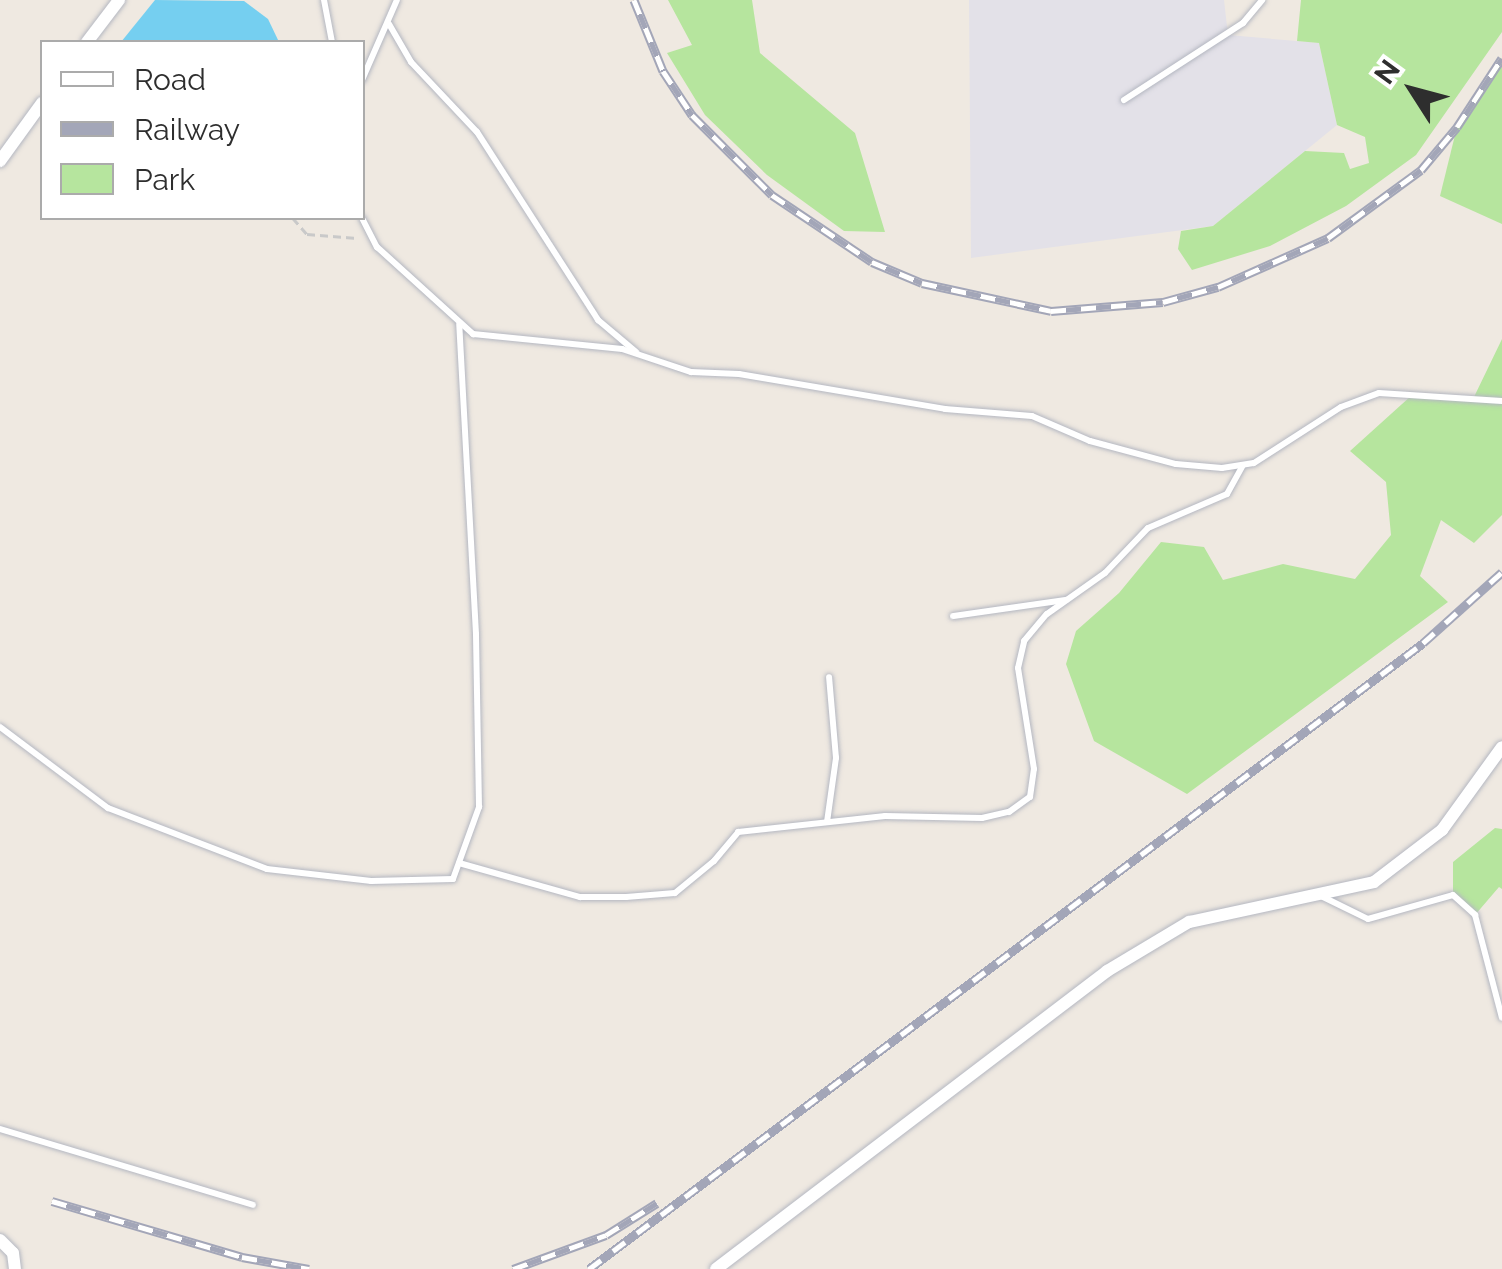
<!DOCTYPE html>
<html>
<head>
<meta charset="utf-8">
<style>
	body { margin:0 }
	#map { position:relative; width:1502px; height:1269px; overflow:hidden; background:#efe9e1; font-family:Raleway,sans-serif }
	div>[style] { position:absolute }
	.industrial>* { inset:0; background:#e3e1e8 }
	.green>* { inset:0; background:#b6e59e }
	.water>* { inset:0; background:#75cff0 }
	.path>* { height:2.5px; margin-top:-1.25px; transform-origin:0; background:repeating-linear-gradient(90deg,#c9c9c9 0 8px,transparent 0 13px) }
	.roads { filter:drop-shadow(0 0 2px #b4b7c1) drop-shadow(0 0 2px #b4b7c1) }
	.service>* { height:6px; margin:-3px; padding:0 3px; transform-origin:3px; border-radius:3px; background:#fff }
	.minor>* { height:12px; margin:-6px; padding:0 6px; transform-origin:6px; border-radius:6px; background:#fff }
	.rail>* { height:9px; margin-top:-4.5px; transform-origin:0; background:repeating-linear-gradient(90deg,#fff 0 15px,#a3a6b8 0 30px); box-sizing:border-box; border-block:2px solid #a3a6b8 }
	span { translate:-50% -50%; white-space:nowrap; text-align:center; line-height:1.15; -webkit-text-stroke:10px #fff; paint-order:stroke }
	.legend { position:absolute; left:40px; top:40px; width:325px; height:180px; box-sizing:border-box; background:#fff; border:2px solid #ababab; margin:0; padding:12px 18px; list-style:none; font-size:30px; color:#2e2e2e }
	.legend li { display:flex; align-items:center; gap:20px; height:50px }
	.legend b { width:50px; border:2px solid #ababab }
	.north { position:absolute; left:1362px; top:40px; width:100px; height:100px; -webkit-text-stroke:8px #fff; paint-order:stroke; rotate:306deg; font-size:28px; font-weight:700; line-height:40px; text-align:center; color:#2e2e2e }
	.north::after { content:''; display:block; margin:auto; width:35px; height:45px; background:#2e2e2e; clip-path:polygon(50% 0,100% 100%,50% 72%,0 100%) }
</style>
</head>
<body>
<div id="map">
	<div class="industrial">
		<i style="clip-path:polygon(969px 0,1224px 0,1228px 35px,1319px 43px,1337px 125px,1213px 226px,971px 258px)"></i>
	</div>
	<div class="green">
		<i style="clip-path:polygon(668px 0,752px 0,760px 53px,855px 133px,885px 232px,844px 231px,767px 175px,705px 115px,667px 53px,692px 45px)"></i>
		<i style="clip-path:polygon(1301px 0,1502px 0,1502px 32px,1416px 155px,1346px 206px,1270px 246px,1192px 270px,1178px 249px,1181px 231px,1213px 226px,1305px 151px,1344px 153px,1350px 169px,1369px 163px,1365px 137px,1337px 125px,1319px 43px,1297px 41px)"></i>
		<i style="clip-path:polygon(1502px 58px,1502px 224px,1440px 196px,1457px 127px)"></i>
		<i style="clip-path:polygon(1502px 339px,1502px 515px,1474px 543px,1441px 520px,1420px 576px,1448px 602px,1187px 794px,1094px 741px,1066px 664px,1076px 631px,1119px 593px,1161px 542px,1204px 547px,1223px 580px,1283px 564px,1355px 579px,1391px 535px,1386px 482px,1350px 451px,1412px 395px,1473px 399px)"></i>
		<i style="clip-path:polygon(1495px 828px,1502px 829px,1502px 889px,1499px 887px,1475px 915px,1453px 895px,1453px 862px)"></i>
	</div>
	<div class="water">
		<i style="clip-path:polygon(155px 0,244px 1px,268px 19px,279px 42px,121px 42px)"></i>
	</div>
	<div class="path">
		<i style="left:293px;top:218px;width:21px;rotate:49deg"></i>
		<i style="left:307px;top:234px;width:50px;rotate:4.6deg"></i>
	</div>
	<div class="roads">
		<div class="service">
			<i style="left:324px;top:0;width:43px;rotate:79.2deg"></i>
			<i style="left:389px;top:24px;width:44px;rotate:59.9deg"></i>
			<i style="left:411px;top:62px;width:96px;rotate:46.7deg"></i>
			<i style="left:477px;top:132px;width:224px;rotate:57.2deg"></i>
			<i style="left:598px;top:320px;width:50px;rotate:40.1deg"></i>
			<i style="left:362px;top:80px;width:87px;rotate:-66.4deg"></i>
			<i style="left:1124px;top:100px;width:142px;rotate:-32.9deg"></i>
			<i style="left:1243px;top:23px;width:30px;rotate:-50deg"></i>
			<i style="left:362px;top:218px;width:33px;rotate:63deg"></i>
			<i style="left:377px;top:247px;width:130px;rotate:42.2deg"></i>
			<i style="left:473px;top:334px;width:150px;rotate:5.7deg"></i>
			<i style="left:622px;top:349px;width:73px;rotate:18.4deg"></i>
			<i style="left:691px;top:372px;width:48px;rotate:2.4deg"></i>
			<i style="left:739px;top:374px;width:209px;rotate:9.6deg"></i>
			<i style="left:945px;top:409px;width:87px;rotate:4.6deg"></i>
			<i style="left:1032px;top:416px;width:63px;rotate:23.3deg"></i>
			<i style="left:1090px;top:441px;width:89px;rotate:15deg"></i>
			<i style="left:1176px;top:464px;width:46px;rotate:5deg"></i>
			<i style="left:1222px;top:468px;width:32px;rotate:-9deg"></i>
			<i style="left:1254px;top:463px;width:103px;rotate:-32.8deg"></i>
			<i style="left:1341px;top:407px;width:40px;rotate:-20.2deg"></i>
			<i style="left:1379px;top:393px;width:123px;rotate:3.7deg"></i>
			<i style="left:953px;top:616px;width:114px;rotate:-8.1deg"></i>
			<i style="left:0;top:727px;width:135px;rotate:36.9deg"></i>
			<i style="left:108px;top:808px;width:170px;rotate:21deg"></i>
			<i style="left:267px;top:869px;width:105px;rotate:6.6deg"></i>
			<i style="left:371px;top:881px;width:82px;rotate:-1.4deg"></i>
			<i style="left:453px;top:879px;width:77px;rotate:-70.1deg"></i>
			<i style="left:479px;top:807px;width:173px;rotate:-91deg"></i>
			<i style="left:476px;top:634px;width:310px;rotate:-93.1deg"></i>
			<i style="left:827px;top:822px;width:65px;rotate:-82deg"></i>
			<i style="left:836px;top:758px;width:81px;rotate:-94.9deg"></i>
			<i style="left:459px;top:863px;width:126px;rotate:15.7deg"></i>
			<i style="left:580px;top:897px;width:46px"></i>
			<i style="left:626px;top:897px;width:49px;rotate:-4.7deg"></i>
			<i style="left:675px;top:893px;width:50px;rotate:-39.4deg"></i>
			<i style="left:714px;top:861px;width:38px;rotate:-50deg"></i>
			<i style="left:738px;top:832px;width:148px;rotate:-6.2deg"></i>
			<i style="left:885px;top:816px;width:97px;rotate:1.2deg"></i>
			<i style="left:982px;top:818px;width:28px;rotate:-13deg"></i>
			<i style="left:1009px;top:812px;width:26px;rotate:-36deg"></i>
			<i style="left:1030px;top:797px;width:28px;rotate:-82deg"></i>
			<i style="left:1034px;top:769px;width:102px;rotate:-99deg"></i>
			<i style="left:1018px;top:668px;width:28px;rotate:-77deg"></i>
			<i style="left:1024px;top:641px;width:35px;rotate:-50deg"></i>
			<i style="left:1047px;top:614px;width:71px;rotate:-35.3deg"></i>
			<i style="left:1105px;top:573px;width:62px;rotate:-46.3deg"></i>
			<i style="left:1148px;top:528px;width:86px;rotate:-23.3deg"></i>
			<i style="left:1227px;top:494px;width:33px;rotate:-61deg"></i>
			<i style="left:1321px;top:896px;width:52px;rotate:26.1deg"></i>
			<i style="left:1368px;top:919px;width:88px;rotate:-15.8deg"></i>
			<i style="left:1453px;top:895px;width:30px;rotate:42deg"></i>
			<i style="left:1475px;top:915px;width:106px;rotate:75.3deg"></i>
			<i style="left:0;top:1129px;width:264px;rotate:16.7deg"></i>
		</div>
		<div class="minor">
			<i style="left:87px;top:42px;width:53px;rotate:-52.7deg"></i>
			<i style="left:0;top:161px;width:72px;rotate:-54.1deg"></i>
			<i style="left:0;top:1240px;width:18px;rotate:45deg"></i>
			<i style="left:13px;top:1253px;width:16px;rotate:83deg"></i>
			<i style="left:716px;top:1269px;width:492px;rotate:-37.3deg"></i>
			<i style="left:1107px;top:971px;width:96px;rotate:-30.9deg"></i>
			<i style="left:1189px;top:922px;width:189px;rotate:-12.2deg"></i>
			<i style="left:1374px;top:882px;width:86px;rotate:-37.4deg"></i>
			<i style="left:1442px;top:830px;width:102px;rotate:-54.1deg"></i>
		</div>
	</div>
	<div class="rail">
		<i style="left:634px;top:0;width:77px;rotate:67.8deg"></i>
		<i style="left:663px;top:71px;width:53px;rotate:56.6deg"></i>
		<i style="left:692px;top:115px;width:113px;rotate:45deg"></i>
		<i style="left:772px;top:195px;width:120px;rotate:33.8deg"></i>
		<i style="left:872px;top:262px;width:54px;rotate:22.8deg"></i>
		<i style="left:922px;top:283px;width:132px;rotate:12.2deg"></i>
		<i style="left:1051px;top:311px;width:112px;rotate:-4.6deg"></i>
		<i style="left:1163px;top:302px;width:57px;rotate:-15.3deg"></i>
		<i style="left:1218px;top:287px;width:120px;rotate:-24deg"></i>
		<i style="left:1328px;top:238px;width:115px;rotate:-36.2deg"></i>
		<i style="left:1421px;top:170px;width:56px;rotate:-50.1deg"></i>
		<i style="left:1457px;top:127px;width:82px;rotate:-56.9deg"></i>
		<i style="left:52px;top:1201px;width:198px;rotate:16.4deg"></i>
		<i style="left:242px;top:1257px;width:68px;rotate:10.2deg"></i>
		<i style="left:513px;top:1269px;width:99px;rotate:-20.1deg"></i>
		<i style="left:606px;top:1235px;width:60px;rotate:-32.1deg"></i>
		<i style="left:589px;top:1269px;width:1043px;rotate:-36.89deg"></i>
		<i style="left:1423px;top:643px;width:106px;rotate:-41.9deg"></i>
	</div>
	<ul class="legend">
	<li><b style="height:12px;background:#fff"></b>Road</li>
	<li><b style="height:12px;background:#a3a6b8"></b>Railway</li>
	<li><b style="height:28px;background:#b6e59e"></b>Park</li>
	</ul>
	<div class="north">N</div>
</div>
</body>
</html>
